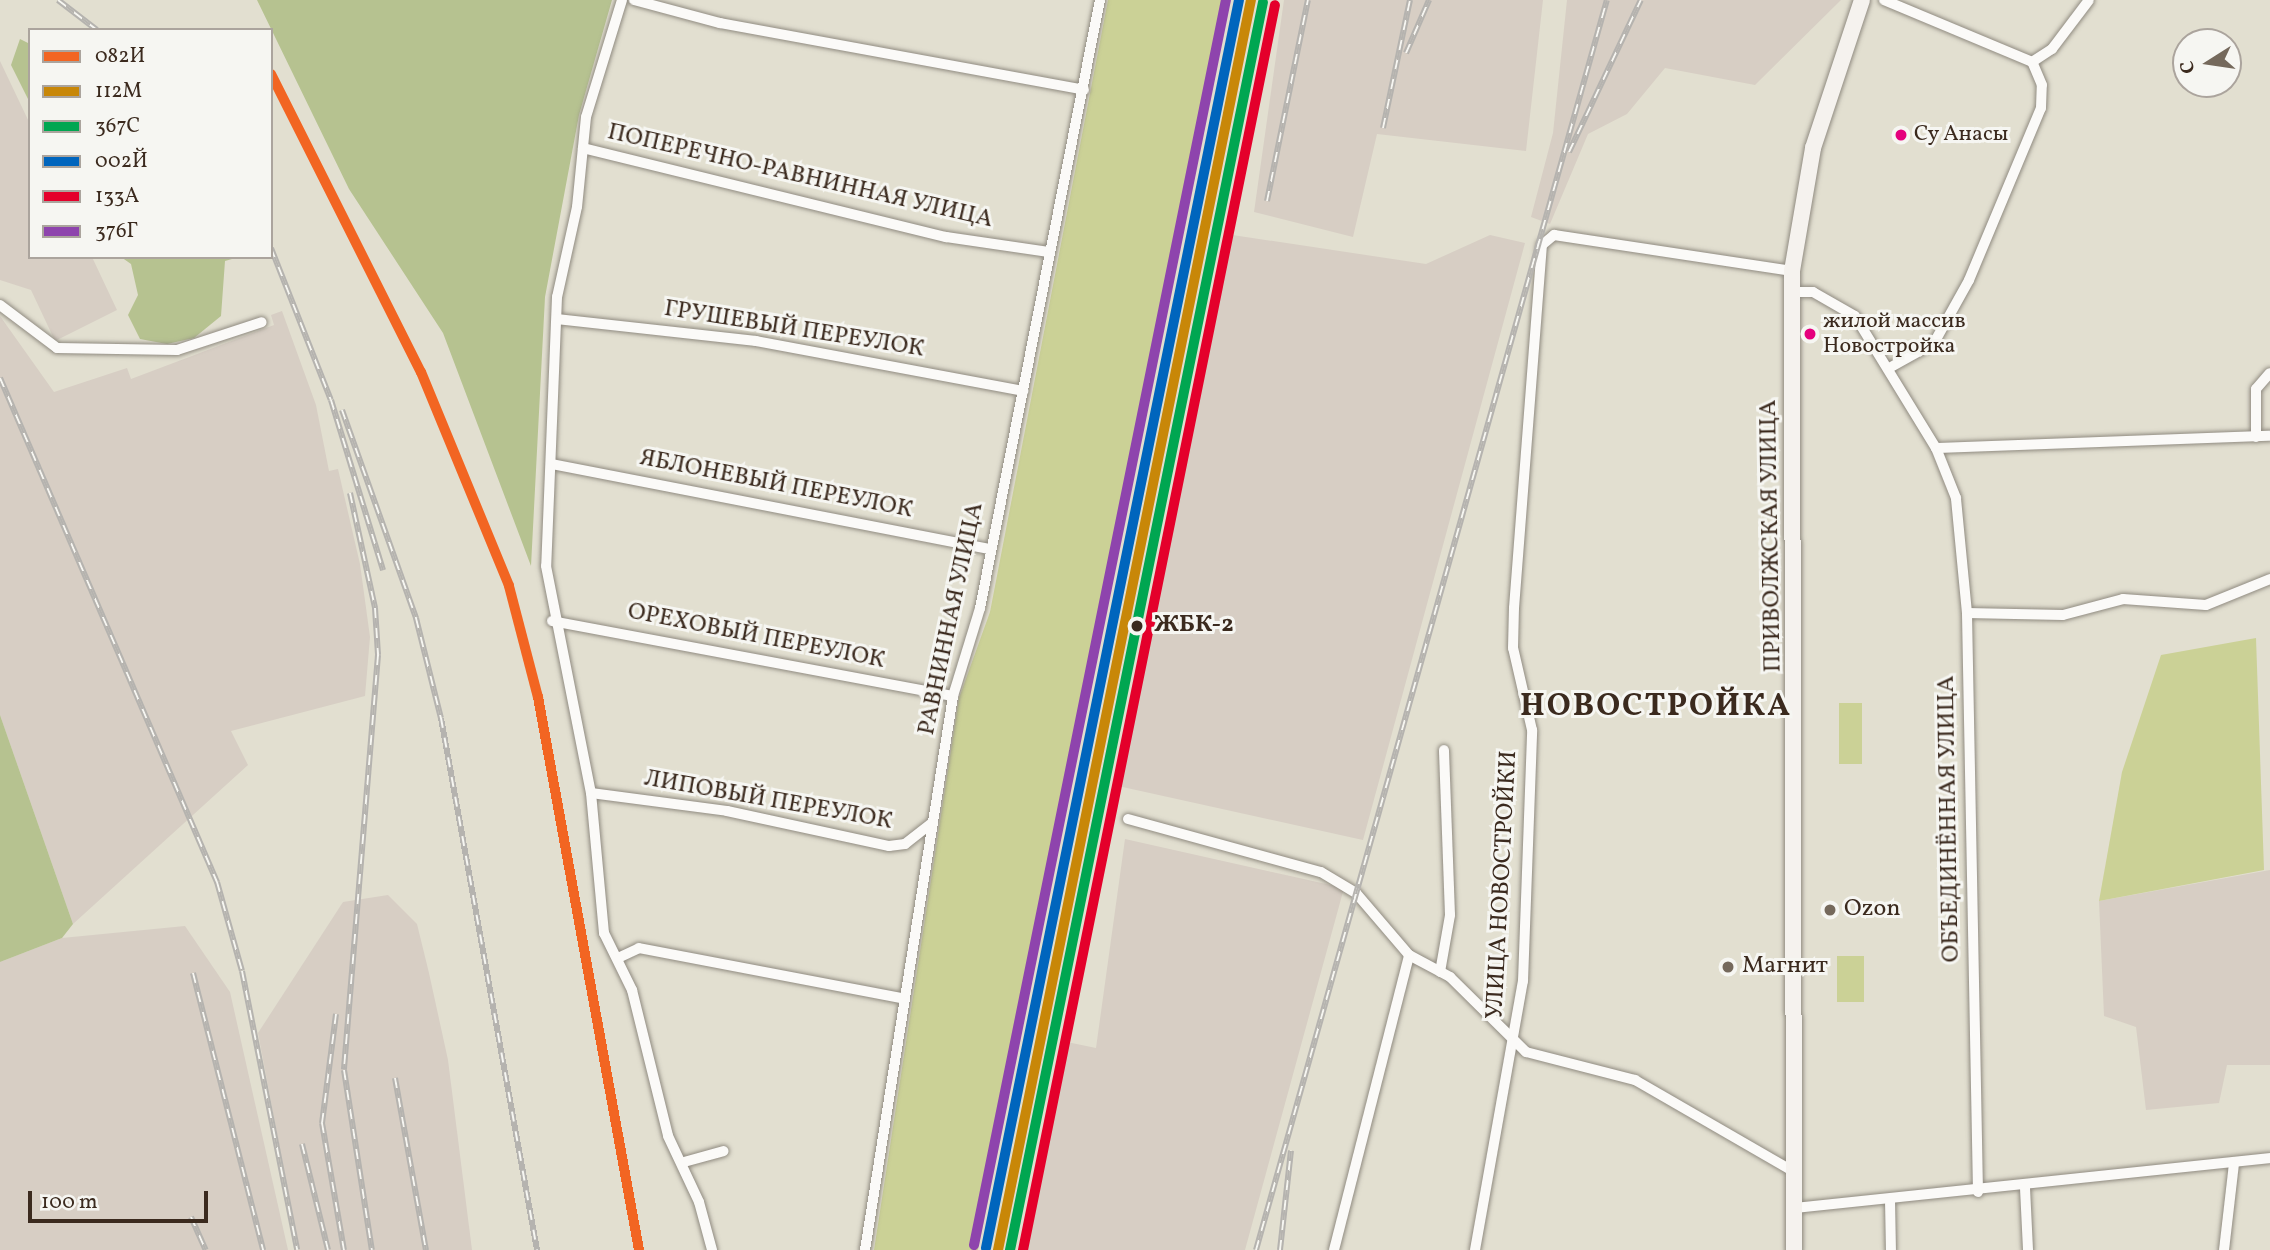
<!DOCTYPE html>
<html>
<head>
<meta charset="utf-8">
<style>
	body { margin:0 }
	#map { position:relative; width:2270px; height:1250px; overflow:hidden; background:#e2dfd0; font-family:Vollkorn,serif }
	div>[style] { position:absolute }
	.industrial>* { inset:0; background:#d7cec4 }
	.green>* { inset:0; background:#cbd196; transform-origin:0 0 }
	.forest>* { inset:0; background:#b6c290 }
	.roads { filter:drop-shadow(0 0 2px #908b81) drop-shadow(0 0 2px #908b81) }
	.street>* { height:10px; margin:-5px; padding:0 5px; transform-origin:5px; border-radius:5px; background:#fbfaf8 }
	.secondary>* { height:16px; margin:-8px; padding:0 8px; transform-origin:8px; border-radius:8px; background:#f5f2ee }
	.rail>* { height:6px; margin-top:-3px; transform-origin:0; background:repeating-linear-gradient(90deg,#f6f6f2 0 10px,#b5b3af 0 20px); box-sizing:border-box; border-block:2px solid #b5b3af }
	.rail-1>* { height:10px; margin:-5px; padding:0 5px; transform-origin:5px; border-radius:5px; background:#f26522 }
	.rail-2>* { height:10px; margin:-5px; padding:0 5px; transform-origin:5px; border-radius:5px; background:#c88708 }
	.rail-3>* { height:10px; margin:-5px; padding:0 5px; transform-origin:5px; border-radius:5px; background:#00a651 }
	.rail-4>* { height:10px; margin:-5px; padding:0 5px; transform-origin:5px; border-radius:5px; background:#0065bd }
	.rail-5>* { height:10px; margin:-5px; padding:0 5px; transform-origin:5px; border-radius:5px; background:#e4002b }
	.rail-6>* { height:10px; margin:-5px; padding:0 5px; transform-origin:5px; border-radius:5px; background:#8e44ad }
	.dots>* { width:19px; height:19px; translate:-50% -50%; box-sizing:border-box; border:4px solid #f6f6f2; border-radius:50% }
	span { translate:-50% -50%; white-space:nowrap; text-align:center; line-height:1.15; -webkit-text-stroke:6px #f6f6f2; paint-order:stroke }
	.bus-label { font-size:22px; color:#3b2a1e }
	.left { translate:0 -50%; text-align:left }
	.street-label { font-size:24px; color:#3b2a1e }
	.stop-label { font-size:24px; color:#3b2a1e; font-weight:700 }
	.poi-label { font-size:24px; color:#3b2a1e }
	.district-label { font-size:32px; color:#3b2a1e; font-weight:700; letter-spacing:2px }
	.legend { position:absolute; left:28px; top:28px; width:245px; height:231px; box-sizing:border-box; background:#f6f6f2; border:2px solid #aba49d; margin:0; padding:9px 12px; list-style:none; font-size:21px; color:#3b2a1e }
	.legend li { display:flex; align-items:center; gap:14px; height:35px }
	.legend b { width:35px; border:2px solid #aba49d }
	.north { position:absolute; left:2172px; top:28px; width:70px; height:70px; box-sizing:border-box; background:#f6f6f2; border:2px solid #aba49d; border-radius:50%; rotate:258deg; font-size:19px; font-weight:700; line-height:28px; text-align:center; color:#3b2a1e }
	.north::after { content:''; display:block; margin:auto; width:24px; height:32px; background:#75695c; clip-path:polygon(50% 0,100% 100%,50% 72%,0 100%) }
	.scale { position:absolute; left:28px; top:1191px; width:180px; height:32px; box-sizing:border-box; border:4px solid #3b2a1e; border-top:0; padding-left:9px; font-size:21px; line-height:24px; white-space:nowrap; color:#3b2a1e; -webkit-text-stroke:5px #f6f6f2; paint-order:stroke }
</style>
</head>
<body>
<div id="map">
	<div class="industrial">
		<i style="clip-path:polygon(1284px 0,1543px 0,1526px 151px,1377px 134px,1353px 237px,1254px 212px)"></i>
		<i style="clip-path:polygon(1567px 0,1841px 0,1755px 85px,1665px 68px,1627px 114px,1588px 134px,1550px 224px,1531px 217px,1553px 133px)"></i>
		<i style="clip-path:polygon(0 61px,30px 124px,30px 257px,92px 257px,117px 310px,55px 341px,31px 290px,0 280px)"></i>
		<i style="clip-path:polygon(1226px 234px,1426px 264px,1490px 235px,1525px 243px,1363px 840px,1118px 786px)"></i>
		<i style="clip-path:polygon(282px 311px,316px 405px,329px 471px,338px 469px,360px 564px,370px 637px,365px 696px,231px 731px,248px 765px,73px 924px,0 715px,0 316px,54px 392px,127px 368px,131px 379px,274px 325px,271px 315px)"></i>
		<i style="clip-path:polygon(1125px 839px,1344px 888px,1245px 1250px,1020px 1250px,1049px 1102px,1067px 1042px,1096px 1048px)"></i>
		<i style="clip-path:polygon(2270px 870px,2270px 1065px,2227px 1065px,2219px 1103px,2146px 1110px,2136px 1027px,2104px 1016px,2099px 901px)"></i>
		<i style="clip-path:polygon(388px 895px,417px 924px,429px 973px,448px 1060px,472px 1250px,299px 1250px,258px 1033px,343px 902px)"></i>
		<i style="clip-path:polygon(185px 926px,230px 992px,288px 1250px,0 1250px,0 962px,62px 938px)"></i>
	</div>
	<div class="green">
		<i style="clip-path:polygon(1108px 0,1228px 0,978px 1250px,874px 1250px,959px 698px,990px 612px)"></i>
		<i style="clip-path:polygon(2256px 638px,2264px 870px,2099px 901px,2122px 772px,2161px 655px)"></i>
		<i style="left:1839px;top:703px;width:23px;height:61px"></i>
		<i style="left:1837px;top:956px;width:27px;height:46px"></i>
	</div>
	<div class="forest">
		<i style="clip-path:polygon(257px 0,612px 0,579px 115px,545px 297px,531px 566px,443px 333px,349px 189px)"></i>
		<i style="clip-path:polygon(20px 39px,30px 44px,30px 103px,11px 65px)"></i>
		<i style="clip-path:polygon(121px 257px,239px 257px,225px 261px,221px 316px,194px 338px,167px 344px,140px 339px,128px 315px,138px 295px,131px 264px)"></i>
		<i style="clip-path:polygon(0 715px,73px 924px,62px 938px,0 962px)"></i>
	</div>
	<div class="roads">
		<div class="street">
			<i style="left:622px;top:0;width:122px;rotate:107.1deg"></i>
			<i style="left:586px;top:117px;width:90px;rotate:95.7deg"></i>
			<i style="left:577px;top:207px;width:92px;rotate:102.5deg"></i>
			<i style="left:557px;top:297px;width:269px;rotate:92.3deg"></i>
			<i style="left:546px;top:566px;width:231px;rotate:78.8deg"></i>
			<i style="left:591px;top:793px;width:141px;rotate:84.7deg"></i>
			<i style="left:604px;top:933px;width:64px;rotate:63.8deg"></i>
			<i style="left:632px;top:990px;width:150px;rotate:76.1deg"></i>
			<i style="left:668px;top:1136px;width:73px;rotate:64.8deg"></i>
			<i style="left:699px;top:1202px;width:50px;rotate:74.8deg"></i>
			<i style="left:634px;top:0;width:89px;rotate:15deg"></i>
			<i style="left:720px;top:23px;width:370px;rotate:10.4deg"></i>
			<i style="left:1884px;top:0;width:160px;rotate:22.7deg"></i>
			<i style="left:583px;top:148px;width:374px;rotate:13.8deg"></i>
			<i style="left:946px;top:237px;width:104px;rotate:8.3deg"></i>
			<i style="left:1792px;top:292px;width:21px"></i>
			<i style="left:1813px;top:292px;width:48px;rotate:29.7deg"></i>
			<i style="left:1855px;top:316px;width:155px;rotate:58.5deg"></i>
			<i style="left:0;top:305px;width:71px;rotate:37deg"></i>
			<i style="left:57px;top:348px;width:120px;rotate:1deg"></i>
			<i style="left:177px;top:350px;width:89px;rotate:-18.2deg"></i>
			<i style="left:557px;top:319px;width:200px;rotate:6.3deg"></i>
			<i style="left:756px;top:341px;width:272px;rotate:10.6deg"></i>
			<i style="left:1891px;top:367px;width:49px;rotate:-29.2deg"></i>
			<i style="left:1934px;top:343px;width:72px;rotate:-60.9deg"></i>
			<i style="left:1969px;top:280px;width:186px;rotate:-67.3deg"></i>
			<i style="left:2041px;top:108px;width:23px;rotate:-88deg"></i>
			<i style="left:2042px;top:85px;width:25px;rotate:-113deg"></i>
			<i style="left:2032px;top:62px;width:24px;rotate:-33deg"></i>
			<i style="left:2052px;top:49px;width:61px;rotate:-52.9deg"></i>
			<i style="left:2256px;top:437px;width:48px;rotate:-90deg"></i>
			<i style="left:2256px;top:389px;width:21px;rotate:-49deg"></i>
			<i style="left:552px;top:464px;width:447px;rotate:11deg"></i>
			<i style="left:1967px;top:613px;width:96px;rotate:1.2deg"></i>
			<i style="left:2063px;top:615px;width:62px;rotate:-14.9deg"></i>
			<i style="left:2123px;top:599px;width:83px;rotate:4.1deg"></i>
			<i style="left:2206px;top:605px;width:69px;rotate:-22.1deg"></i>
			<i style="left:552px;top:621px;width:408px;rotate:10.6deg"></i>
			<i style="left:591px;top:793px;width:137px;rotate:7.5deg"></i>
			<i style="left:727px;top:811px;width:166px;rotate:12.2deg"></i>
			<i style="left:889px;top:846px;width:16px;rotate:-7deg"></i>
			<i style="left:905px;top:844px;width:33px;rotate:-38deg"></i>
			<i style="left:1128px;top:819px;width:200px;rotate:15.4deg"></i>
			<i style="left:1321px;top:872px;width:41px;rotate:31deg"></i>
			<i style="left:1356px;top:893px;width:82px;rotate:49.5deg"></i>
			<i style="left:1409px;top:955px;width:47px;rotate:28.2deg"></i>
			<i style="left:1450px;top:977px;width:107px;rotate:44.6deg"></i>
			<i style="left:1526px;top:1052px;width:113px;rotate:14.4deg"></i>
			<i style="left:1635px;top:1080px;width:186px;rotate:30deg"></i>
			<i style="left:618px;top:958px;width:23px;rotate:-25deg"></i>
			<i style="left:639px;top:948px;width:267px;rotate:10.8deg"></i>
			<i style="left:1440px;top:972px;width:58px;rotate:-80deg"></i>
			<i style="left:1450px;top:915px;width:165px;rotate:-92.1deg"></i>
			<i style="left:684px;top:1162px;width:41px;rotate:-15.4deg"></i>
			<i style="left:2025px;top:1188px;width:62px;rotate:87.2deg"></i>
			<i style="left:1978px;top:1192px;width:579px;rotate:-91.09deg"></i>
			<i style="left:1967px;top:613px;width:116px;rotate:-95.5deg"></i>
			<i style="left:1956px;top:498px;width:54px;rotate:-111.8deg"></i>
			<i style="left:1936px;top:448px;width:334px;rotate:-2.1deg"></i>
			<i style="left:1890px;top:1200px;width:50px;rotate:88.9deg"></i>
			<i style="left:1795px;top:1208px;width:478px;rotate:-6deg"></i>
			<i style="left:865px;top:1250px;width:561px;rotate:-80.97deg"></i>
			<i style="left:953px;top:696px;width:92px;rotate:-72.9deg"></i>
			<i style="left:980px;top:608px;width:620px;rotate:-78.84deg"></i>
			<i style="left:1334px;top:1250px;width:304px;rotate:-75.7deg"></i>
			<i style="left:1475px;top:1250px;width:273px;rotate:-79.9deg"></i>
			<i style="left:1523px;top:981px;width:251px;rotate:-87.9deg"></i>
			<i style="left:1532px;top:730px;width:84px;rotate:-103deg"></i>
			<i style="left:1513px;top:648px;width:40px;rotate:-88.6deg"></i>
			<i style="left:1514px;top:608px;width:364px;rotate:-85.6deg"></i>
			<i style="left:1542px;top:245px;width:16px;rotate:-40deg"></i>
			<i style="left:1554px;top:235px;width:241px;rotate:8.6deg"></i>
			<i style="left:2224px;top:1250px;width:88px;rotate:-83.4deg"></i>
		</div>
		<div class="secondary">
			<i style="left:1794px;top:1250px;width:979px;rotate:-90.12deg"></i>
			<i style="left:1792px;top:271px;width:125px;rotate:-80.3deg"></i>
			<i style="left:1813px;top:148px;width:156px;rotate:-71.7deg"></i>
		</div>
	</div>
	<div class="rail">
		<i style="left:58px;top:0;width:49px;rotate:37.6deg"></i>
		<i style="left:1406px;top:53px;width:58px;rotate:-66.5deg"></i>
		<i style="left:1383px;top:128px;width:131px;rotate:-78.1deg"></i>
		<i style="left:1569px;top:152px;width:168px;rotate:-64.7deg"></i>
		<i style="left:1267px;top:201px;width:205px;rotate:-78.5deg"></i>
		<i style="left:271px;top:248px;width:163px;rotate:68.5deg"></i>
		<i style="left:331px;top:400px;width:178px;rotate:73deg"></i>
		<i style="left:0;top:378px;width:549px;rotate:66.71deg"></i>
		<i style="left:217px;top:882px;width:92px;rotate:74.3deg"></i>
		<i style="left:242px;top:971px;width:284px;rotate:78.8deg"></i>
		<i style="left:342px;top:410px;width:221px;rotate:70.4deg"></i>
		<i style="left:416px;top:618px;width:103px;rotate:76deg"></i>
		<i style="left:441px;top:718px;width:541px;rotate:79.77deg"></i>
		<i style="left:350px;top:493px;width:118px;rotate:77.7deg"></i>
		<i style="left:375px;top:608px;width:47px;rotate:86.3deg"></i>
		<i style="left:378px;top:655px;width:416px;rotate:94.7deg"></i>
		<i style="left:344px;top:1070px;width:182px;rotate:81.2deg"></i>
		<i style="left:193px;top:973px;width:286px;rotate:75.8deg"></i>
		<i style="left:336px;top:1014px;width:110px;rotate:97.3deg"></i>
		<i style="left:322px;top:1123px;width:129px;rotate:80.2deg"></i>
		<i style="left:395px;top:1078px;width:175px;rotate:79.8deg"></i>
		<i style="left:302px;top:1144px;width:109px;rotate:76.2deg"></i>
		<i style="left:191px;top:1217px;width:36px;rotate:66deg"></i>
		<i style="left:1256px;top:1250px;width:1298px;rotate:-74.32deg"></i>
		<i style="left:1280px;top:1250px;width:100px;rotate:-83.7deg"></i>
	</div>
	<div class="rail-1">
		<i style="left:271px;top:74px;width:334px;rotate:63.3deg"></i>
		<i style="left:421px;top:372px;width:231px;rotate:67.6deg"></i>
		<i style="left:509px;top:586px;width:115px;rotate:75.4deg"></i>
		<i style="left:538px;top:697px;width:562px;rotate:79.65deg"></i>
	</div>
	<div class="rail-2">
		<i style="left:998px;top:1250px;width:1275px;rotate:-78.56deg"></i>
	</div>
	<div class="rail-3">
		<i style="left:1010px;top:1250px;width:1273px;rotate:-78.54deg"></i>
	</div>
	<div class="rail-4">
		<i style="left:986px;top:1248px;width:1273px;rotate:-78.54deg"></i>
	</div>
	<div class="rail-5">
		<i style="left:1023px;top:1250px;width:1270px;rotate:-78.56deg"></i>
	</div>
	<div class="rail-6">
		<i style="left:974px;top:1245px;width:1270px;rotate:-78.56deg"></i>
	</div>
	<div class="dots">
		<i style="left:1901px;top:135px;background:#e5007d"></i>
		<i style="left:1810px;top:334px;background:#e5007d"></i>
		<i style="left:1137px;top:626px;background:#3b2a1e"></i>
		<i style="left:1830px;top:910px;background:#75695c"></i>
		<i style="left:1728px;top:967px;background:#75695c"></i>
	</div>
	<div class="bus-label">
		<span class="left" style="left:1914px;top:135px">Су Анасы</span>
		<span class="left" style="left:1823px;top:334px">жилой массив<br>Новостройка</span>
	</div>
	<div class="street-label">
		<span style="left:800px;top:177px;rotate:13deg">ПОПЕРЕЧНО-РАВНИННАЯ УЛИЦА</span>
		<span style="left:794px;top:330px;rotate:9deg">ГРУШЕВЫЙ ПЕРЕУЛОК</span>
		<span style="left:776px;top:485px;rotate:11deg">ЯБЛОНЕВЫЙ ПЕРЕУЛОК</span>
		<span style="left:1772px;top:536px;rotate:-91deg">ПРИВОЛЖСКАЯ УЛИЦА</span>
		<span style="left:952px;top:619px;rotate:-78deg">РАВНИННАЯ УЛИЦА</span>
		<span style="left:756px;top:637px;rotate:11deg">ОРЕХОВЫЙ ПЕРЕУЛОК</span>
		<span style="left:768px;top:801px;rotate:10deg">ЛИПОВЫЙ ПЕРЕУЛОК</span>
		<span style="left:1950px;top:819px;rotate:-91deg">ОБЪЕДИНЁННАЯ УЛИЦА</span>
		<span style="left:1503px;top:885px;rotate:-87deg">УЛИЦА НОВОСТРОЙКИ</span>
	</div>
	<div class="stop-label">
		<span class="left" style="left:1154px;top:626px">ЖБК-2</span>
	</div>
	<div class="poi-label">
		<span class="left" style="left:1844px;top:910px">Ozon</span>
		<span class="left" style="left:1742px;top:967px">Магнит</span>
	</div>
	<div class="district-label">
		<span style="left:1656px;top:707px">НОВОСТРОЙКА</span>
	</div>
	<ul class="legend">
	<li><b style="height:9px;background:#f26522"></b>082И</li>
	<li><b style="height:9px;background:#c88708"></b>112М</li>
	<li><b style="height:9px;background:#00a651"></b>367С</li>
	<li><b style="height:9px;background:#0065bd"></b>002Й</li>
	<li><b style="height:9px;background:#e4002b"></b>133А</li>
	<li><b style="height:9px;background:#8e44ad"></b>376Г</li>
	</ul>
	<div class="north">С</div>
	<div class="scale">100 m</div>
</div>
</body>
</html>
